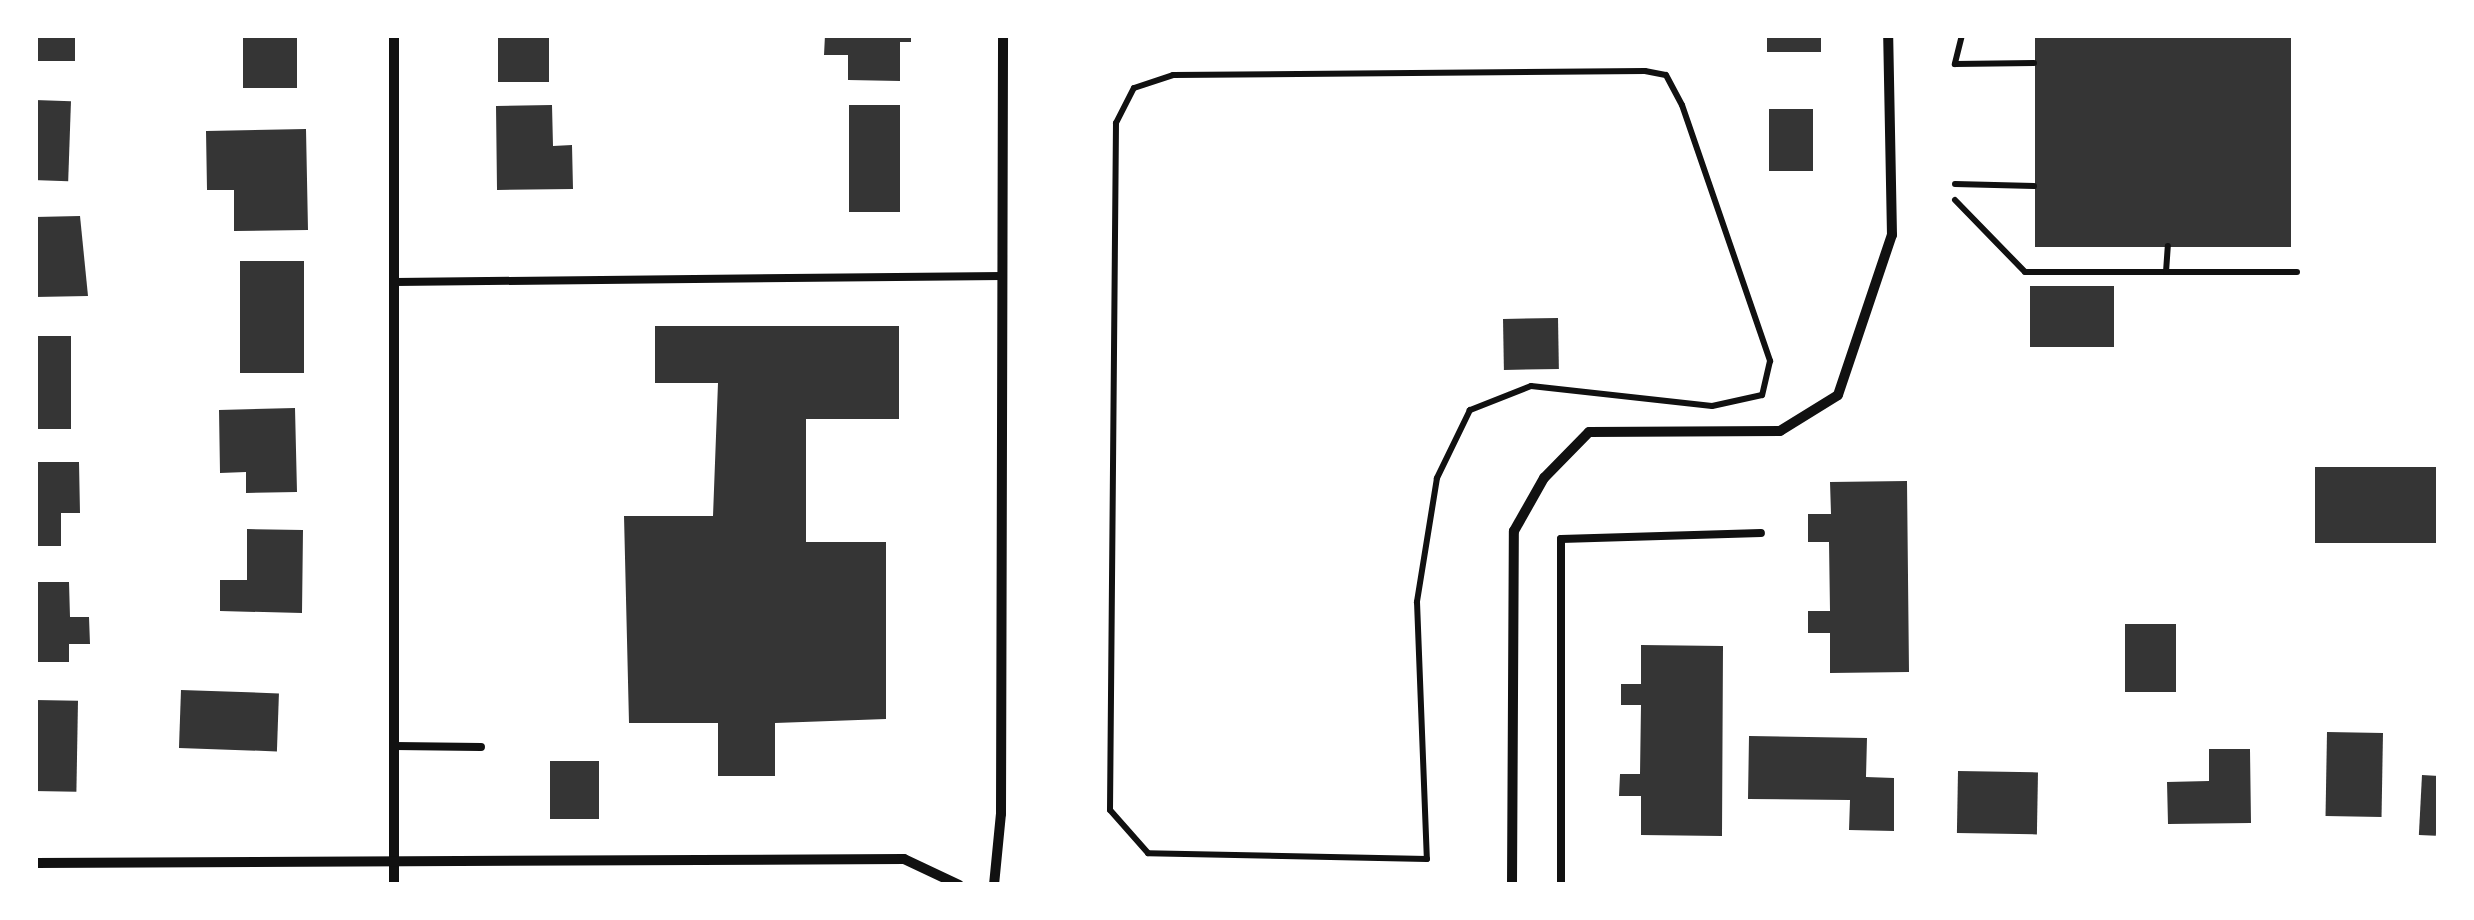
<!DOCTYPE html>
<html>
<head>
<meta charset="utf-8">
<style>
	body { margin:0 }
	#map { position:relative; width:2474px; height:920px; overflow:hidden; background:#fff; font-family:"Alegreya Sans",sans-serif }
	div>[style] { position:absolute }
	.building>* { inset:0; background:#353535; transform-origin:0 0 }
	.path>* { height:6px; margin:-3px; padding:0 3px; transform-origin:3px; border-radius:3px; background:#111 }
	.service>* { height:8px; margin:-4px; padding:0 4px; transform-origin:4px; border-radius:4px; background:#111 }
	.minor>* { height:10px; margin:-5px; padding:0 5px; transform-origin:5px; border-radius:5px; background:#111 }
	span { translate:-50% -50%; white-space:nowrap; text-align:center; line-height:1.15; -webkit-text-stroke:8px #fff; paint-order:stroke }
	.frame { position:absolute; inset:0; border:38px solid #fff; pointer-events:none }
</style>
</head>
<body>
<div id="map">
	<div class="building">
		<i style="left:35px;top:35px;width:40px;height:26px"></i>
		<i style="left:243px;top:35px;width:54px;height:53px"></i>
		<i style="left:498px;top:35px;width:51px;height:47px"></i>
		<i style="clip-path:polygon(825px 35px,911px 35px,911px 42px,900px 42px,900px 81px,848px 80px,848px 55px,824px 55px)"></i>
		<i style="left:1767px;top:35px;width:54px;height:17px"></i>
		<i style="left:2035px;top:35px;width:256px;height:212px"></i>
		<i style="left:35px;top:100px;width:36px;height:80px;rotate:2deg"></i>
		<i style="clip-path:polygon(552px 105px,553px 146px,572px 145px,573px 189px,497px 190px,496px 106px)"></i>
		<i style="left:849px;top:105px;width:51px;height:107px"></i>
		<i style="left:1769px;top:109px;width:44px;height:62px"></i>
		<i style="clip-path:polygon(306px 129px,308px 230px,234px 231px,234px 190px,207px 190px,206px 131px)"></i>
		<i style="clip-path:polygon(80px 216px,88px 296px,35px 297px,35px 217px)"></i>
		<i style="left:240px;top:261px;width:64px;height:112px"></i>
		<i style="left:2030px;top:286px;width:84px;height:61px"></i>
		<i style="left:1558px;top:318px;width:51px;height:55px;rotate:89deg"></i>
		<i style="clip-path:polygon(655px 326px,899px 326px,899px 419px,806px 419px,806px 542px,886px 542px,886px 719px,775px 723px,775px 776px,718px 776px,718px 723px,629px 723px,624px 516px,713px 516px,718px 383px,655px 383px)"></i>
		<i style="left:35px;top:336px;width:36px;height:93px"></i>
		<i style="clip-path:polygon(295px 408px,297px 492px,246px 493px,246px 472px,220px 473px,219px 410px)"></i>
		<i style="clip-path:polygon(35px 462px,79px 462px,80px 513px,61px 513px,61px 546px,35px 546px)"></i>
		<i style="left:2315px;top:467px;width:124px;height:76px"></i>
		<i style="clip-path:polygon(1907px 481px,1909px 672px,1830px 673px,1830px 633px,1808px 633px,1808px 611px,1830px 611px,1829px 542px,1808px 542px,1808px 514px,1831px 514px,1830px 482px)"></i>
		<i style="clip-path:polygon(247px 529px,303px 530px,302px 613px,220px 611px,220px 580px,247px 580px)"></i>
		<i style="clip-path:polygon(35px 582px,69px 582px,70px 617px,89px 617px,90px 644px,69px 644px,69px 662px,35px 662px)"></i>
		<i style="left:2125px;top:624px;width:51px;height:68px"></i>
		<i style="clip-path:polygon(1641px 645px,1723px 646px,1722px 836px,1641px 835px,1641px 796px,1619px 796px,1620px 774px,1640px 774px,1641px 705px,1621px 705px,1621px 684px,1641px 684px)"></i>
		<i style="left:181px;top:690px;width:98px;height:58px;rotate:2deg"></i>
		<i style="left:35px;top:700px;width:43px;height:91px;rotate:1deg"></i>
		<i style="left:2327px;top:732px;width:56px;height:84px;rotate:1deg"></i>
		<i style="clip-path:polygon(1749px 736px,1867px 738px,1866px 777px,1894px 778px,1894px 831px,1849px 830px,1850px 800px,1748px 799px)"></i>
		<i style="clip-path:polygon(2209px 749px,2250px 749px,2251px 823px,2168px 824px,2167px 782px,2209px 781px)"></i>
		<i style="left:550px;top:761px;width:49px;height:58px"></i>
		<i style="left:1958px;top:771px;width:80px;height:62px;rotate:1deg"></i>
		<i style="left:2422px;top:775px;width:17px;height:60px;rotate:3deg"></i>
	</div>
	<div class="path">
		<i style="left:1962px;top:35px;width:30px;rotate:104deg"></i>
		<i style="left:1955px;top:64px;width:79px;rotate:-0.7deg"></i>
		<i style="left:1645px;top:71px;width:21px;rotate:11deg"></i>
		<i style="left:1666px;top:75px;width:34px;rotate:62deg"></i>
		<i style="left:1682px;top:105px;width:271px;rotate:71deg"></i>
		<i style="left:1770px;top:361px;width:35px;rotate:103deg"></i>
		<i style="left:1762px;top:395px;width:51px;rotate:167.6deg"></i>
		<i style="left:1712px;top:406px;width:182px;rotate:-173.7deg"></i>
		<i style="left:1531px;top:386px;width:66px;rotate:158.5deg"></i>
		<i style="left:1470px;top:410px;width:76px;rotate:115.9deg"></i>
		<i style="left:1437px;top:478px;width:126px;rotate:99.2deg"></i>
		<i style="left:1417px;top:602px;width:257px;rotate:87.8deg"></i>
		<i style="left:1427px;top:859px;width:279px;rotate:-178.8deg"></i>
		<i style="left:1148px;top:853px;width:57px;rotate:-131.5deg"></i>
		<i style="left:1110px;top:810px;width:687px;rotate:-89.5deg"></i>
		<i style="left:1116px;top:123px;width:39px;rotate:-63deg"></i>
		<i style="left:1134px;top:88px;width:41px;rotate:-18.4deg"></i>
		<i style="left:1173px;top:75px;width:472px;rotate:-0.5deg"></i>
		<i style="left:1955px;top:184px;width:79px;rotate:1.5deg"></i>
		<i style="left:1955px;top:200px;width:100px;rotate:45.8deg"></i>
		<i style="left:2025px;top:272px;width:272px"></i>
		<i style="left:2166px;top:272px;width:26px;rotate:-86deg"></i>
	</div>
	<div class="service">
		<i style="left:395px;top:282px;width:608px;rotate:-0.57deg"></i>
		<i style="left:395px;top:746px;width:86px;rotate:0.7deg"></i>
		<i style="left:1561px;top:885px;width:346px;rotate:-90deg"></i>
		<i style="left:1561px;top:539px;width:200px;rotate:-1.7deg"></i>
	</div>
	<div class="minor">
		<i style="left:394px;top:35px;width:850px;rotate:90deg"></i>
		<i style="left:35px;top:863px;width:869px;rotate:-0.26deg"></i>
		<i style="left:904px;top:859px;width:61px;rotate:25.3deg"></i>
		<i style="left:994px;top:885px;width:71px;rotate:-84.4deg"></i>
		<i style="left:1001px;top:814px;width:779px;rotate:-89.85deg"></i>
		<i style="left:1512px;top:885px;width:354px;rotate:-89.7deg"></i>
		<i style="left:1514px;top:531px;width:61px;rotate:-60.5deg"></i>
		<i style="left:1544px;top:478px;width:64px;rotate:-45.6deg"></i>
		<i style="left:1589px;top:432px;width:191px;rotate:-0.3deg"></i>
		<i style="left:1780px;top:431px;width:68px;rotate:-31.8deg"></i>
		<i style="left:1838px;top:395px;width:169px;rotate:-71.4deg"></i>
		<i style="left:1892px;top:235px;width:200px;rotate:-91.1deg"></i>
	</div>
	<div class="frame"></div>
</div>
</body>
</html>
